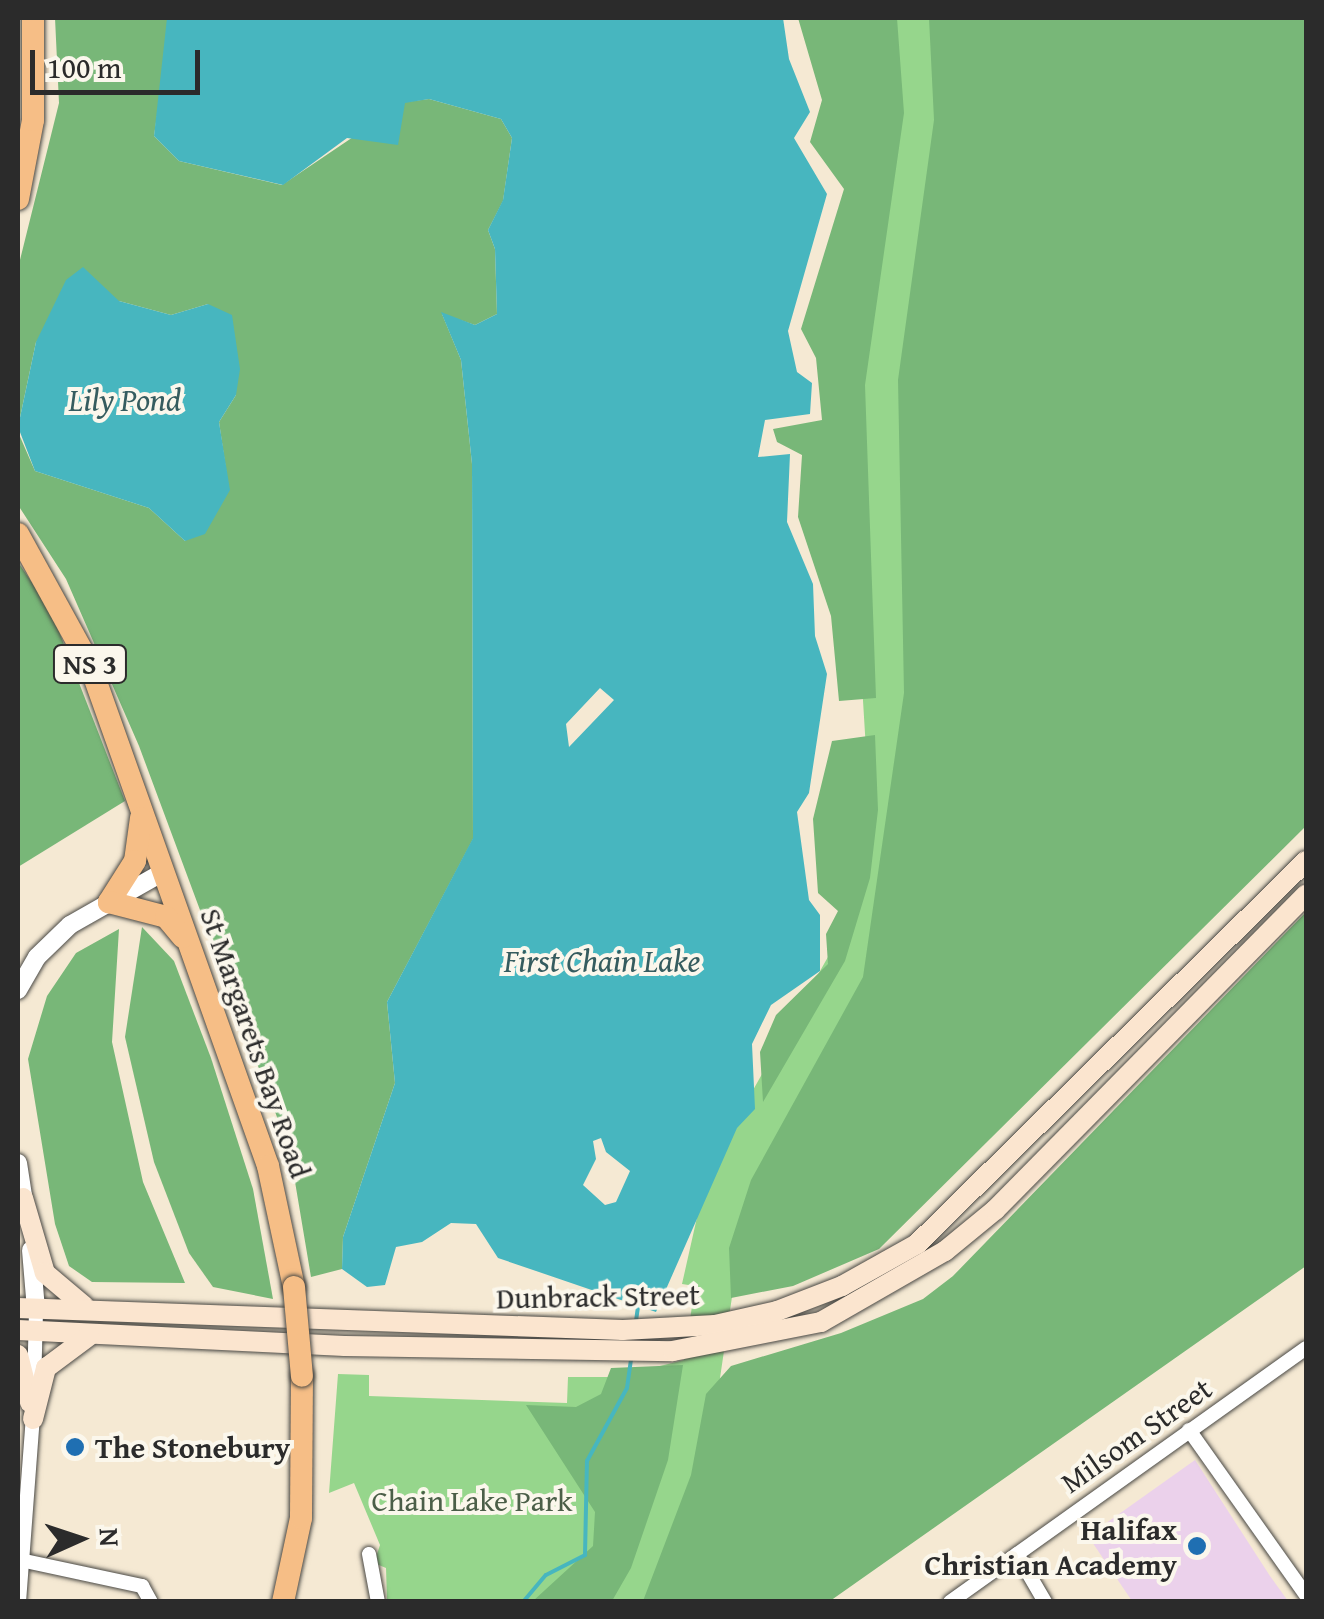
<!DOCTYPE html>
<html>
<head>
<meta charset="utf-8">
<style>
	body { margin:0 }
	#map { position:relative; width:1324px; height:1619px; overflow:hidden; background:#f5e9d3; font-family:"Gentium Book Plus",serif }
	div>[style] { position:absolute }
	.built>* { inset:0; background:#ebd1eb }
	.green>* { inset:0; background:#96d68c }
	.forest>* { inset:0; background:#78b778 }
	.water>* { inset:0; background:#47b6bf }
	.stream>* { height:4px; margin:-2px; padding:0 2px; transform-origin:2px; border-radius:2px; background:#47b6bf }
	.roads { filter:drop-shadow(0 0 2px #494844) drop-shadow(0 0 2px #494844) }
	.minor>* { height:14px; margin:-7px; padding:0 7px; transform-origin:7px; border-radius:7px; background:#fff }
	.tertiary>* { height:18px; margin:-9px; padding:0 9px; transform-origin:9px; border-radius:9px; background:#fff }
	.secondary>* { height:20px; margin:-10px; padding:0 10px; transform-origin:10px; border-radius:10px; background:#fbe5cf }
	.primary>* { height:22px; margin:-11px; padding:0 11px; transform-origin:11px; border-radius:11px; background:#f6be86 }
	.bridges { filter:drop-shadow(0 0 2px #494844) drop-shadow(0 0 2px #494844) }
	.primary-bridge>* { height:22px; margin:-11px; padding:0 11px; transform-origin:11px; border-radius:11px; background:#f6be86 }
	.dots>* { width:28px; height:28px; translate:-50% -50%; box-sizing:border-box; border:5px solid #fbf7ec; border-radius:50% }
	span { translate:-50% -50%; white-space:nowrap; text-align:center; line-height:1.15; -webkit-text-stroke:8px #fbf7ec; paint-order:stroke }
	.shield-label span { padding:2px 8px; background:#fbf7ec; border:2px solid; border-radius:8px; -webkit-text-stroke-width:0 }
	.shield-label { font-size:28px; color:#2b2b2b; font-weight:700 }
	.street-label { font-size:30px; color:#2b2b2b }
	.poi-label { font-size:30px; color:#2b2b2b; font-weight:700 }
	.left { translate:0 -50%; text-align:left }
	.right { translate:-100% -50%; text-align:right }
	.park-label { font-size:30px; color:#4b5e48 }
	.water-label { font-size:32px; color:#355c5f; font-style:italic }
	.frame { position:absolute; inset:0; border:20px solid #2b2b2b; pointer-events:none }
	.north { position:absolute; left:30px; top:1489px; width:100px; height:100px; -webkit-text-stroke:8px #fbf7ec; paint-order:stroke; rotate:87deg; font-size:28px; font-weight:700; line-height:40px; text-align:center; color:#2b2b2b }
	.north::after { content:''; display:block; margin:auto; width:35px; height:45px; background:#2b2b2b; clip-path:polygon(50% 0,100% 100%,50% 72%,0 100%) }
	.scale { position:absolute; left:30px; top:50px; width:170px; height:45px; box-sizing:border-box; border:5px solid #2b2b2b; border-top:0; padding-left:12px; font-size:30px; line-height:35px; white-space:nowrap; color:#2b2b2b; -webkit-text-stroke:8px #fbf7ec; paint-order:stroke }
</style>
</head>
<body>
<div id="map">
	<div class="built">
		<i style="clip-path:polygon(1195px 1460px,1270px 1576px,1288px 1601px,1132px 1601px,1088px 1536px)"></i>
	</div>
	<div class="green">
		<i style="clip-path:polygon(883px 18px,937px 18px,918px 736px,902px 897px,736px 1270px,708px 1459px,659px 1601px,387px 1601px,386px 1568px,374px 1563px,380px 1545px,354px 1483px,329px 1493px,338px 1374px,369px 1375px,369px 1396px,567px 1403px,568px 1377px,616px 1377px,684px 1360px,695px 1286px,682px 1284px,700px 1204px,748px 1099px,833px 948px,867px 766px,851px 504px)"></i>
	</div>
	<div class="forest">
		<i style="clip-path:polygon(55px 18px,171px 18px,154px 136px,179px 161px,282px 185px,405px 102px,429px 99px,501px 119px,512px 138px,503px 201px,488px 230px,495px 249px,497px 314px,475px 325px,442px 314px,461px 360px,472px 464px,473px 839px,387px 1002px,395px 1083px,343px 1237px,342px 1269px,311px 1277px,290px 1152px,139px 746px,66px 579px,18px 505px,18px 432px,35px 471px,149px 508px,185px 541px,229px 490px,219px 422px,236px 395px,208px 304px,171px 315px,119px 301px,36px 342px,18px 427px,18px 268px,59px 103px)"></i>
		<i style="clip-path:polygon(798px 18px,897px 18px,904px 113px,865px 385px,876px 698px,839px 701px,831px 616px,798px 517px,802px 455px,777px 442px,773px 429px,822px 420px,816px 358px,801px 329px,844px 189px,810px 142px,822px 100px)"></i>
		<i style="clip-path:polygon(929px 18px,1306px 18px,1306px 826px,879px 1249px,793px 1286px,731px 1298px,729px 1248px,751px 1180px,863px 977px,904px 693px,898px 380px,934px 120px)"></i>
		<i style="clip-path:polygon(18px 562px,51px 611px,125px 801px,18px 867px)"></i>
		<i style="clip-path:polygon(875px 735px,878px 810px,870px 878px,845px 961px,763px 1102px,760px 1052px,776px 1015px,828px 964px,826px 934px,838px 911px,818px 893px,813px 819px,832px 741px)"></i>
		<i style="clip-path:polygon(1306px 912px,1306px 1266px,830px 1601px,643px 1601px,691px 1475px,706px 1394px,731px 1366px,841px 1333px,923px 1299px,953px 1276px)"></i>
		<i style="clip-path:polygon(142px 927px,174px 961px,211px 1058px,253px 1189px,273px 1299px,213px 1287px,189px 1253px,154px 1162px,125px 1037px)"></i>
		<i style="clip-path:polygon(119px 929px,112px 1042px,143px 1182px,185px 1283px,92px 1282px,69px 1266px,55px 1224px,28px 1059px,47px 996px,76px 953px)"></i>
		<i style="clip-path:polygon(683px 1365px,668px 1460px,631px 1568px,612px 1601px,533px 1601px,593px 1546px,595px 1512px,526px 1405px,576px 1407px,601px 1394px,611px 1368px)"></i>
	</div>
	<div class="water">
		<i style="clip-path:polygon(evenodd,167px 18px,783px 18px,789px 59px,810px 112px,794px 138px,827px 194px,788px 331px,797px 372px,812px 383px,810px 414px,765px 420px,758px 457px,790px 454px,787px 522px,813px 584px,815px 636px,827px 674px,809px 793px,797px 812px,809px 900px,820px 915px,820px 971px,771px 1005px,752px 1044px,755px 1109px,737px 1128px,656px 1312px,498px 1258px,476px 1224px,451px 1223px,422px 1242px,396px 1247px,385px 1285px,367px 1287px,342px 1269px,343px 1237px,395px 1083px,387px 1002px,473px 838px,472px 464px,461px 360px,441px 312px,475px 325px,497px 314px,495px 249px,488px 230px,503px 200px,512px 138px,501px 119px,429px 99px,405px 103px,398px 145px,347px 138px,283px 185px,179px 161px,154px 136px,167px 18px,600px 688px,614px 700px,569px 747px,566px 724px,600px 688px,167px 18px,601px 1138px,606px 1152px,630px 1171px,616px 1202px,605px 1205px,583px 1185px,596px 1159px,593px 1141px,601px 1138px)"></i>
		<i style="clip-path:polygon(83px 267px,119px 301px,171px 315px,208px 304px,232px 315px,240px 369px,236px 395px,219px 422px,230px 490px,205px 534px,185px 541px,149px 508px,35px 471px,18px 427px,36px 342px,66px 280px)"></i>
	</div>
	<div class="stream">
		<i style="left:636px;top:1321px;width:15px;rotate:-82deg"></i>
		<i style="left:523px;top:1602px;width:35px;rotate:-50deg"></i>
		<i style="left:546px;top:1575px;width:44px;rotate:-27.1deg"></i>
		<i style="left:585px;top:1555px;width:94px;rotate:-88.8deg"></i>
		<i style="left:587px;top:1461px;width:83px;rotate:-61.3deg"></i>
		<i style="left:627px;top:1388px;width:28px;rotate:-82deg"></i>
	</div>
	<div class="roads">
		<div class="minor">
			<i style="left:34px;top:1388px;width:79px;rotate:-88.5deg"></i>
			<i style="left:1189px;top:1430px;width:202px;rotate:54.7deg"></i>
			<i style="left:369px;top:1554px;width:49px;rotate:79.4deg"></i>
			<i style="left:1017px;top:1554px;width:56px;rotate:59.7deg"></i>
			<i style="left:25px;top:1561px;width:120px;rotate:12.1deg"></i>
			<i style="left:142px;top:1586px;width:18px;rotate:61deg"></i>
			<i style="left:19px;top:1602px;width:189px;rotate:-85.7deg"></i>
			<i style="left:950px;top:1602px;width:437px;rotate:-35.5deg"></i>
		</div>
		<div class="tertiary">
			<i style="left:18px;top:990px;width:38px;rotate:-60deg"></i>
			<i style="left:37px;top:957px;width:46px;rotate:-44.1deg"></i>
			<i style="left:70px;top:925px;width:109px;rotate:-29.6deg"></i>
			<i style="left:18px;top:1163px;width:47px;rotate:81.3deg"></i>
			<i style="left:31px;top:1250px;width:59px;rotate:85.2deg"></i>
		</div>
		<div class="secondary">
			<i style="left:23px;top:1198px;width:78px;rotate:73.7deg"></i>
			<i style="left:45px;top:1273px;width:51px;rotate:40.2deg"></i>
			<i style="left:18px;top:1308px;width:605px;rotate:2.08deg"></i>
			<i style="left:623px;top:1330px;width:92px;rotate:-3.1deg"></i>
			<i style="left:715px;top:1325px;width:64px;rotate:-12.7deg"></i>
			<i style="left:777px;top:1311px;width:70px;rotate:-21deg"></i>
			<i style="left:842px;top:1286px;width:86px;rotate:-29.2deg"></i>
			<i style="left:917px;top:1244px;width:546px;rotate:-44.55deg"></i>
			<i style="left:18px;top:1330px;width:327px;rotate:2.8deg"></i>
			<i style="left:345px;top:1346px;width:328px;rotate:0.9deg"></i>
			<i style="left:673px;top:1351px;width:151px;rotate:-11.1deg"></i>
			<i style="left:821px;top:1322px;width:143px;rotate:-29.8deg"></i>
			<i style="left:945px;top:1251px;width:65px;rotate:-39.4deg"></i>
			<i style="left:995px;top:1210px;width:443px;rotate:-45.4deg"></i>
			<i style="left:18px;top:1355px;width:49px;rotate:75.7deg"></i>
			<i style="left:33px;top:1419px;width:53px;rotate:-75.7deg"></i>
			<i style="left:46px;top:1368px;width:54px;rotate:-36.7deg"></i>
		</div>
		<div class="primary">
			<i style="left:18px;top:199px;width:80px;rotate:-79.2deg"></i>
			<i style="left:33px;top:120px;width:102px;rotate:-90deg"></i>
			<i style="left:18px;top:534px;width:149px;rotate:61.2deg"></i>
			<i style="left:90px;top:665px;width:532px;rotate:70.44deg"></i>
			<i style="left:268px;top:1166px;width:124px;rotate:77.9deg"></i>
			<i style="left:141px;top:818px;width:43px;rotate:97.9deg"></i>
			<i style="left:135px;top:861px;width:49px;rotate:122.4deg"></i>
			<i style="left:109px;top:902px;width:59px;rotate:14.7deg"></i>
			<i style="left:166px;top:917px;width:26px;rotate:50deg"></i>
			<i style="left:283px;top:1602px;width:86px;rotate:-77.9deg"></i>
			<i style="left:301px;top:1518px;width:142px;rotate:-89.6deg"></i>
		</div>
	</div>
	<div class="bridges">
		<div class="primary-bridge">
			<i style="left:294px;top:1287px;width:89px;rotate:84.9deg"></i>
		</div>
	</div>
	<div class="dots">
		<i style="left:75px;top:1447px;background:#1f6fb2"></i>
		<i style="left:1197px;top:1546px;background:#1f6fb2"></i>
	</div>
	<div class="shield-label">
		<span style="left:90px;top:664px">NS 3</span>
	</div>
	<div class="street-label">
		<span style="left:256px;top:1043px;rotate:71deg">St Margarets Bay Road</span>
		<span style="left:598px;top:1296px;rotate:-1deg">Dunbrack Street</span>
		<span style="left:1136px;top:1435px;rotate:-35deg">Milsom Street</span>
	</div>
	<div class="poi-label">
		<span class="left" style="left:95px;top:1447px">The Stonebury</span>
		<span class="right" style="left:1177px;top:1546px">Halifax<br>Christian Academy</span>
	</div>
	<div class="park-label">
		<span style="left:472px;top:1500px">Chain Lake Park</span>
	</div>
	<div class="water-label">
		<span style="left:125px;top:400px">Lily Pond</span>
		<span style="left:602px;top:961px">First Chain Lake</span>
	</div>
	<div class="frame"></div>
	<div class="north">N</div>
	<div class="scale">100 m</div>
</div>
</body>
</html>
